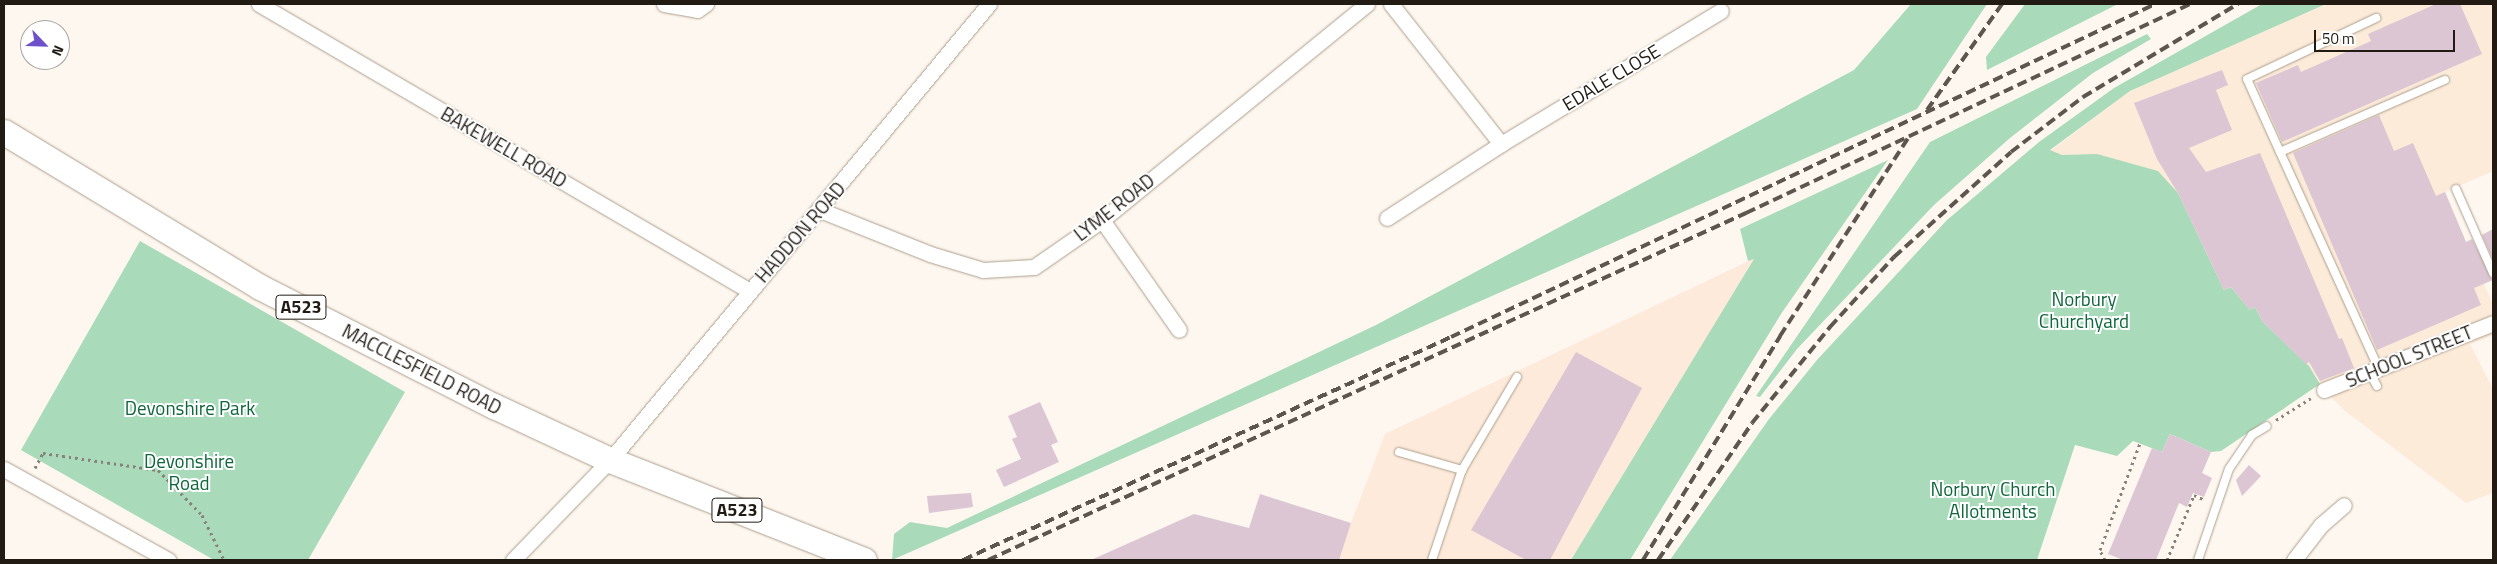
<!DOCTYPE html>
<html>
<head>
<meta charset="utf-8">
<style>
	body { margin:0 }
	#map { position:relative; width:2497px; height:564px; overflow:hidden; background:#fdf7ef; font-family:"Titillium Web",sans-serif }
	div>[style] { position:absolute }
	.commercial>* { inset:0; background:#fdeada }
	.industrial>* { inset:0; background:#fcebd9 }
	.green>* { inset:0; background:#a9dbba }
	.building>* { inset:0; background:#dcc6d3 }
	.path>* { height:3px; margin-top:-1.5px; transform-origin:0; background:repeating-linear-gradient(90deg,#878179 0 2.5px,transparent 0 6.5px) }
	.roads { filter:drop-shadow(0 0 1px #ad9e8c) drop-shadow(0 0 1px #ad9e8c) }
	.service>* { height:8px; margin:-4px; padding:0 4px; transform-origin:4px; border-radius:4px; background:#fff }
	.minor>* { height:15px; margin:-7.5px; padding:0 7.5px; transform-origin:7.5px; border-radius:7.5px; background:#fff }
	.trunk>* { height:25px; margin:-12.5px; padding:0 12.5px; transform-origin:12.5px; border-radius:12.5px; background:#fff }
	.rail>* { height:4px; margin-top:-2px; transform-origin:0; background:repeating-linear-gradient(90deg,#5c564f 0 10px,transparent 0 15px) }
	span { translate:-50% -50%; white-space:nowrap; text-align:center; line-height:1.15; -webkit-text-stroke:4px #fff; paint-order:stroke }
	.shield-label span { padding:1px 4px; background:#fff; border:1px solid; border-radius:4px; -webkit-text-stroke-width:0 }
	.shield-label { font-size:18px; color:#211b14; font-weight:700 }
	.street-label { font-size:19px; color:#211b14 }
	.park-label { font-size:19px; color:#0f663b }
	.frame { position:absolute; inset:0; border:5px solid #211b14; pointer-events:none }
	.north { position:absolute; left:20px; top:20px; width:50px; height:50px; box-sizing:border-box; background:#fff; border:1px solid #a6a4a1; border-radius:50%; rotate:114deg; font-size:14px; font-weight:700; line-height:20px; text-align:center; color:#211b14 }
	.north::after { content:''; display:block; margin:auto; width:18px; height:22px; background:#6e51ca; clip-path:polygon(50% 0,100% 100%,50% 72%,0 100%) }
	.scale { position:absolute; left:2314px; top:30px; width:141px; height:22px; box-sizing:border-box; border:2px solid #211b14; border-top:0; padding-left:6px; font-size:15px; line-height:18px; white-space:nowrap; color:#211b14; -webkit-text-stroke:4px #fff; paint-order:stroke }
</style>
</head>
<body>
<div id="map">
	<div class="commercial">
		<i style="clip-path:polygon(1755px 258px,1571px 560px,1337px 560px,1385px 434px)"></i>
	</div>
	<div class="industrial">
		<i style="clip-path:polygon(2326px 4px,2493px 4px,2493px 171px,2445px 192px,2493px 305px,2493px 335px,2470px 344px,2493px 389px,2493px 493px,2466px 503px,2345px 411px,2327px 393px,2309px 366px,2263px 322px,2256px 307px,2250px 310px,2231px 287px,2224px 290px,2178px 193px,2050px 151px,2130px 91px)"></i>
	</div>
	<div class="green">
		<i style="clip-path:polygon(1911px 4px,1987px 4px,1917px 109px,892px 560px,894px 534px,910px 522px,947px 528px,1376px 325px,1854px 70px)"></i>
		<i style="clip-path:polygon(2025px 4px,2118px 4px,1987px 70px,1986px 57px)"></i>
		<i style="clip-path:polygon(2262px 4px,2326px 4px,2130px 91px,2050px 150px,2062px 155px,2097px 154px,2158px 171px,2178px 193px,2224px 290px,2231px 287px,2250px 310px,2255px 307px,2263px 322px,2309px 366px,2320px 384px,2221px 451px,2211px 452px,2170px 434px,2162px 452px,2133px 441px,2117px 456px,2075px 445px,2037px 560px,1670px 560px,1769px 419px,1817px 360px,1947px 220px,2039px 142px,2114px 88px)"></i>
		<i style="clip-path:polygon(2147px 34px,2151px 39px,2093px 73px,2010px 138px,1934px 205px,1797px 349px,1760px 397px,1756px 396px,1930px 142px)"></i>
		<i style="clip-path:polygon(1888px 160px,1781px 314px,1630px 560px,1571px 560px,1754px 259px,1748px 261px,1740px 229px)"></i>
		<i style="clip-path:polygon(140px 241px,405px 392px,308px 560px,214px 560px,21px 450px)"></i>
	</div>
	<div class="building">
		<i style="clip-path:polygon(2436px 4px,2460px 4px,2482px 54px,2282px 142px,2256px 83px,2298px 65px,2301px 72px,2371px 41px,2368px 34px)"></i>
		<i style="clip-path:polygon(2222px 70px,2228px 85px,2216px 90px,2232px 130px,2189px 148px,2206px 172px,2260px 153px,2339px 339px,2342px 338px,2354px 368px,2320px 381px,2309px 362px,2306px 364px,2263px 322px,2255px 307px,2250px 310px,2231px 287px,2224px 290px,2178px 193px,2157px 159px,2134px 103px)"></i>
		<i style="clip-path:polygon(2379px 115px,2394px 151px,2413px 143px,2436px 196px,2445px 192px,2466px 242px,2472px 239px,2493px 280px,2474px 288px,2481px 305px,2377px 350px,2293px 153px)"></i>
		<i style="clip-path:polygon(2493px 229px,2493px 260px,2482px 235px)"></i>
		<i style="clip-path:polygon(1576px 352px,1642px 388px,1550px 560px,1526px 560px,1471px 530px)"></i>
		<i style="clip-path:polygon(1040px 402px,1058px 442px,1051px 445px,1059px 462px,1004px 487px,996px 470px,1021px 459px,1012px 439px,1017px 437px,1008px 416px)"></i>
		<i style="clip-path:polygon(2170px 434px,2211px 452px,2202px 473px,2212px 478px,2204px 497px,2193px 493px,2187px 507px,2179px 503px,2156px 560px,2123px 560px,2108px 554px,2152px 448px,2162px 452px)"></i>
		<i style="clip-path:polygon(2249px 465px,2261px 476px,2242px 496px,2236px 480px)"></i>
		<i style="clip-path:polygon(971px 493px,973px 507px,929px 513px,927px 496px)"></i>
		<i style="clip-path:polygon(1260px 494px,1351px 523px,1339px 560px,1091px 560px,1194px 514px,1249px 528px)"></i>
	</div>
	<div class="path">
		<i style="left:2276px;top:420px;width:41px;rotate:-32.2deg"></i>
		<i style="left:35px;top:468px;width:17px;rotate:-62deg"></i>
		<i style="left:43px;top:453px;width:116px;rotate:8.4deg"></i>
		<i style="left:158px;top:470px;width:63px;rotate:45.6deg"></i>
		<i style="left:202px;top:515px;width:50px;rotate:63.9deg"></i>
		<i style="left:2105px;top:560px;width:11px;rotate:-117deg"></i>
		<i style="left:2100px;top:550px;width:114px;rotate:-69.5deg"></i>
		<i style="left:2167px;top:560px;width:70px;rotate:-67.4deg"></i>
		<i style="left:2194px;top:495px;width:12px;rotate:24deg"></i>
	</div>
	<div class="roads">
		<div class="service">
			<i style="left:2280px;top:152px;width:80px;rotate:-114.3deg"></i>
			<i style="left:2247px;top:79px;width:143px;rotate:-25.3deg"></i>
			<i style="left:2456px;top:189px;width:92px;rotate:66.2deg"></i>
			<i style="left:2378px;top:367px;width:236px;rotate:-114.5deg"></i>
			<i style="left:2280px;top:152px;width:180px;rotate:-23.6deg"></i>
			<i style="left:2369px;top:371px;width:17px;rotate:62deg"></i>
			<i style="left:1399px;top:452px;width:66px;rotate:15.9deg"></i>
			<i style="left:1432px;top:560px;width:95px;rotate:-71.6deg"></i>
			<i style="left:1462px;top:470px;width:108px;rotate:-59.4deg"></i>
			<i style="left:2198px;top:560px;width:96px;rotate:-71.2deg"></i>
			<i style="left:2229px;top:469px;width:41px;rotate:-55.9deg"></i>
			<i style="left:2252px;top:435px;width:17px;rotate:-31deg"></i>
		</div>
		<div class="minor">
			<i style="left:259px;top:4px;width:569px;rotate:30.31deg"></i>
			<i style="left:664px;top:4px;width:34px;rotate:10deg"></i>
			<i style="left:697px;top:10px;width:11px;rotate:-34deg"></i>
			<i style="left:1391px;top:4px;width:178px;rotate:51.8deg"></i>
			<i style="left:820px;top:210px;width:118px;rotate:21.8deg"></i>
			<i style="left:930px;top:254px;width:55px;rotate:16.8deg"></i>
			<i style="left:983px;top:270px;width:51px;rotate:-3.4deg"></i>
			<i style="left:1034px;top:267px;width:83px;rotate:-34.7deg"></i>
			<i style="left:1102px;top:220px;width:342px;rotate:-39.2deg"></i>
			<i style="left:1387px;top:218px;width:136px;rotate:-33deg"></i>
			<i style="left:1501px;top:144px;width:257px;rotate:-31.2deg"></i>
			<i style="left:1102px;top:220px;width:134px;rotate:55deg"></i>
			<i style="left:2324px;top:390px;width:182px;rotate:-21.6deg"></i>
			<i style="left:4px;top:469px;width:188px;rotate:29deg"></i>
			<i style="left:513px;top:560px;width:139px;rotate:-45.9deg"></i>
			<i style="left:610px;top:460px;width:593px;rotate:-50.27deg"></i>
			<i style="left:2294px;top:560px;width:44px;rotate:-52.4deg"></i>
			<i style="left:2321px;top:525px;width:30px;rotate:-41deg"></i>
		</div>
		<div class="trunk">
			<i style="left:4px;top:132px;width:299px;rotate:31.2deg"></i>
			<i style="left:260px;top:287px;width:263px;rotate:27deg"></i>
			<i style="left:494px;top:406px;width:128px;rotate:25deg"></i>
			<i style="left:610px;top:460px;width:273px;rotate:21.5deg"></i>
		</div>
	</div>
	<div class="rail">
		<i style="left:1927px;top:110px;width:130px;rotate:-54.7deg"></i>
		<i style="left:963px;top:560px;width:537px;rotate:-24.56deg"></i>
		<i style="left:1451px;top:337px;width:779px;rotate:-25.31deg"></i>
		<i style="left:988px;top:560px;width:834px;rotate:-24.6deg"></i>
		<i style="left:1746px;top:213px;width:491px;rotate:-25.2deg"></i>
		<i style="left:1643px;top:560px;width:263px;rotate:-58.5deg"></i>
		<i style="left:1780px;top:336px;width:239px;rotate:-57.1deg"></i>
		<i style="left:1658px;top:560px;width:166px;rotate:-55.5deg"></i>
		<i style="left:1752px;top:423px;width:124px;rotate:-50.9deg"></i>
		<i style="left:1830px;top:327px;width:95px;rotate:-47.6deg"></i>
		<i style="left:1894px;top:257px;width:157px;rotate:-41.9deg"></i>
		<i style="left:2011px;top:152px;width:91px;rotate:-37.4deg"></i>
		<i style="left:2083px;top:97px;width:181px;rotate:-31deg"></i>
	</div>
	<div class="shield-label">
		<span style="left:301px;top:307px">A523</span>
		<span style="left:737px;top:510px">A523</span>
	</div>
	<div class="street-label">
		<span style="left:1611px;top:77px;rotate:-31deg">EDALE CLOSE</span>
		<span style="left:504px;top:147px;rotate:30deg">BAKEWELL ROAD</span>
		<span style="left:1114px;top:207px;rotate:-38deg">LYME ROAD</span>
		<span style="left:800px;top:232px;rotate:-49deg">HADDON ROAD</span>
		<span style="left:2409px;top:356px;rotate:-22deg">SCHOOL STREET</span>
		<span style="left:422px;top:369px;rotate:27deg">MACCLESFIELD ROAD</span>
	</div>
	<div class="park-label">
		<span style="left:2084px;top:310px">Norbury<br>Churchyard</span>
		<span style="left:190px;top:408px">Devonshire Park</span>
		<span style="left:189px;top:472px">Devonshire<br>Road</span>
		<span style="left:1993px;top:500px">Norbury Church<br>Allotments</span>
	</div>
	<div class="frame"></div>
	<div class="north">N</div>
	<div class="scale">50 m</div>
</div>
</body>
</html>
